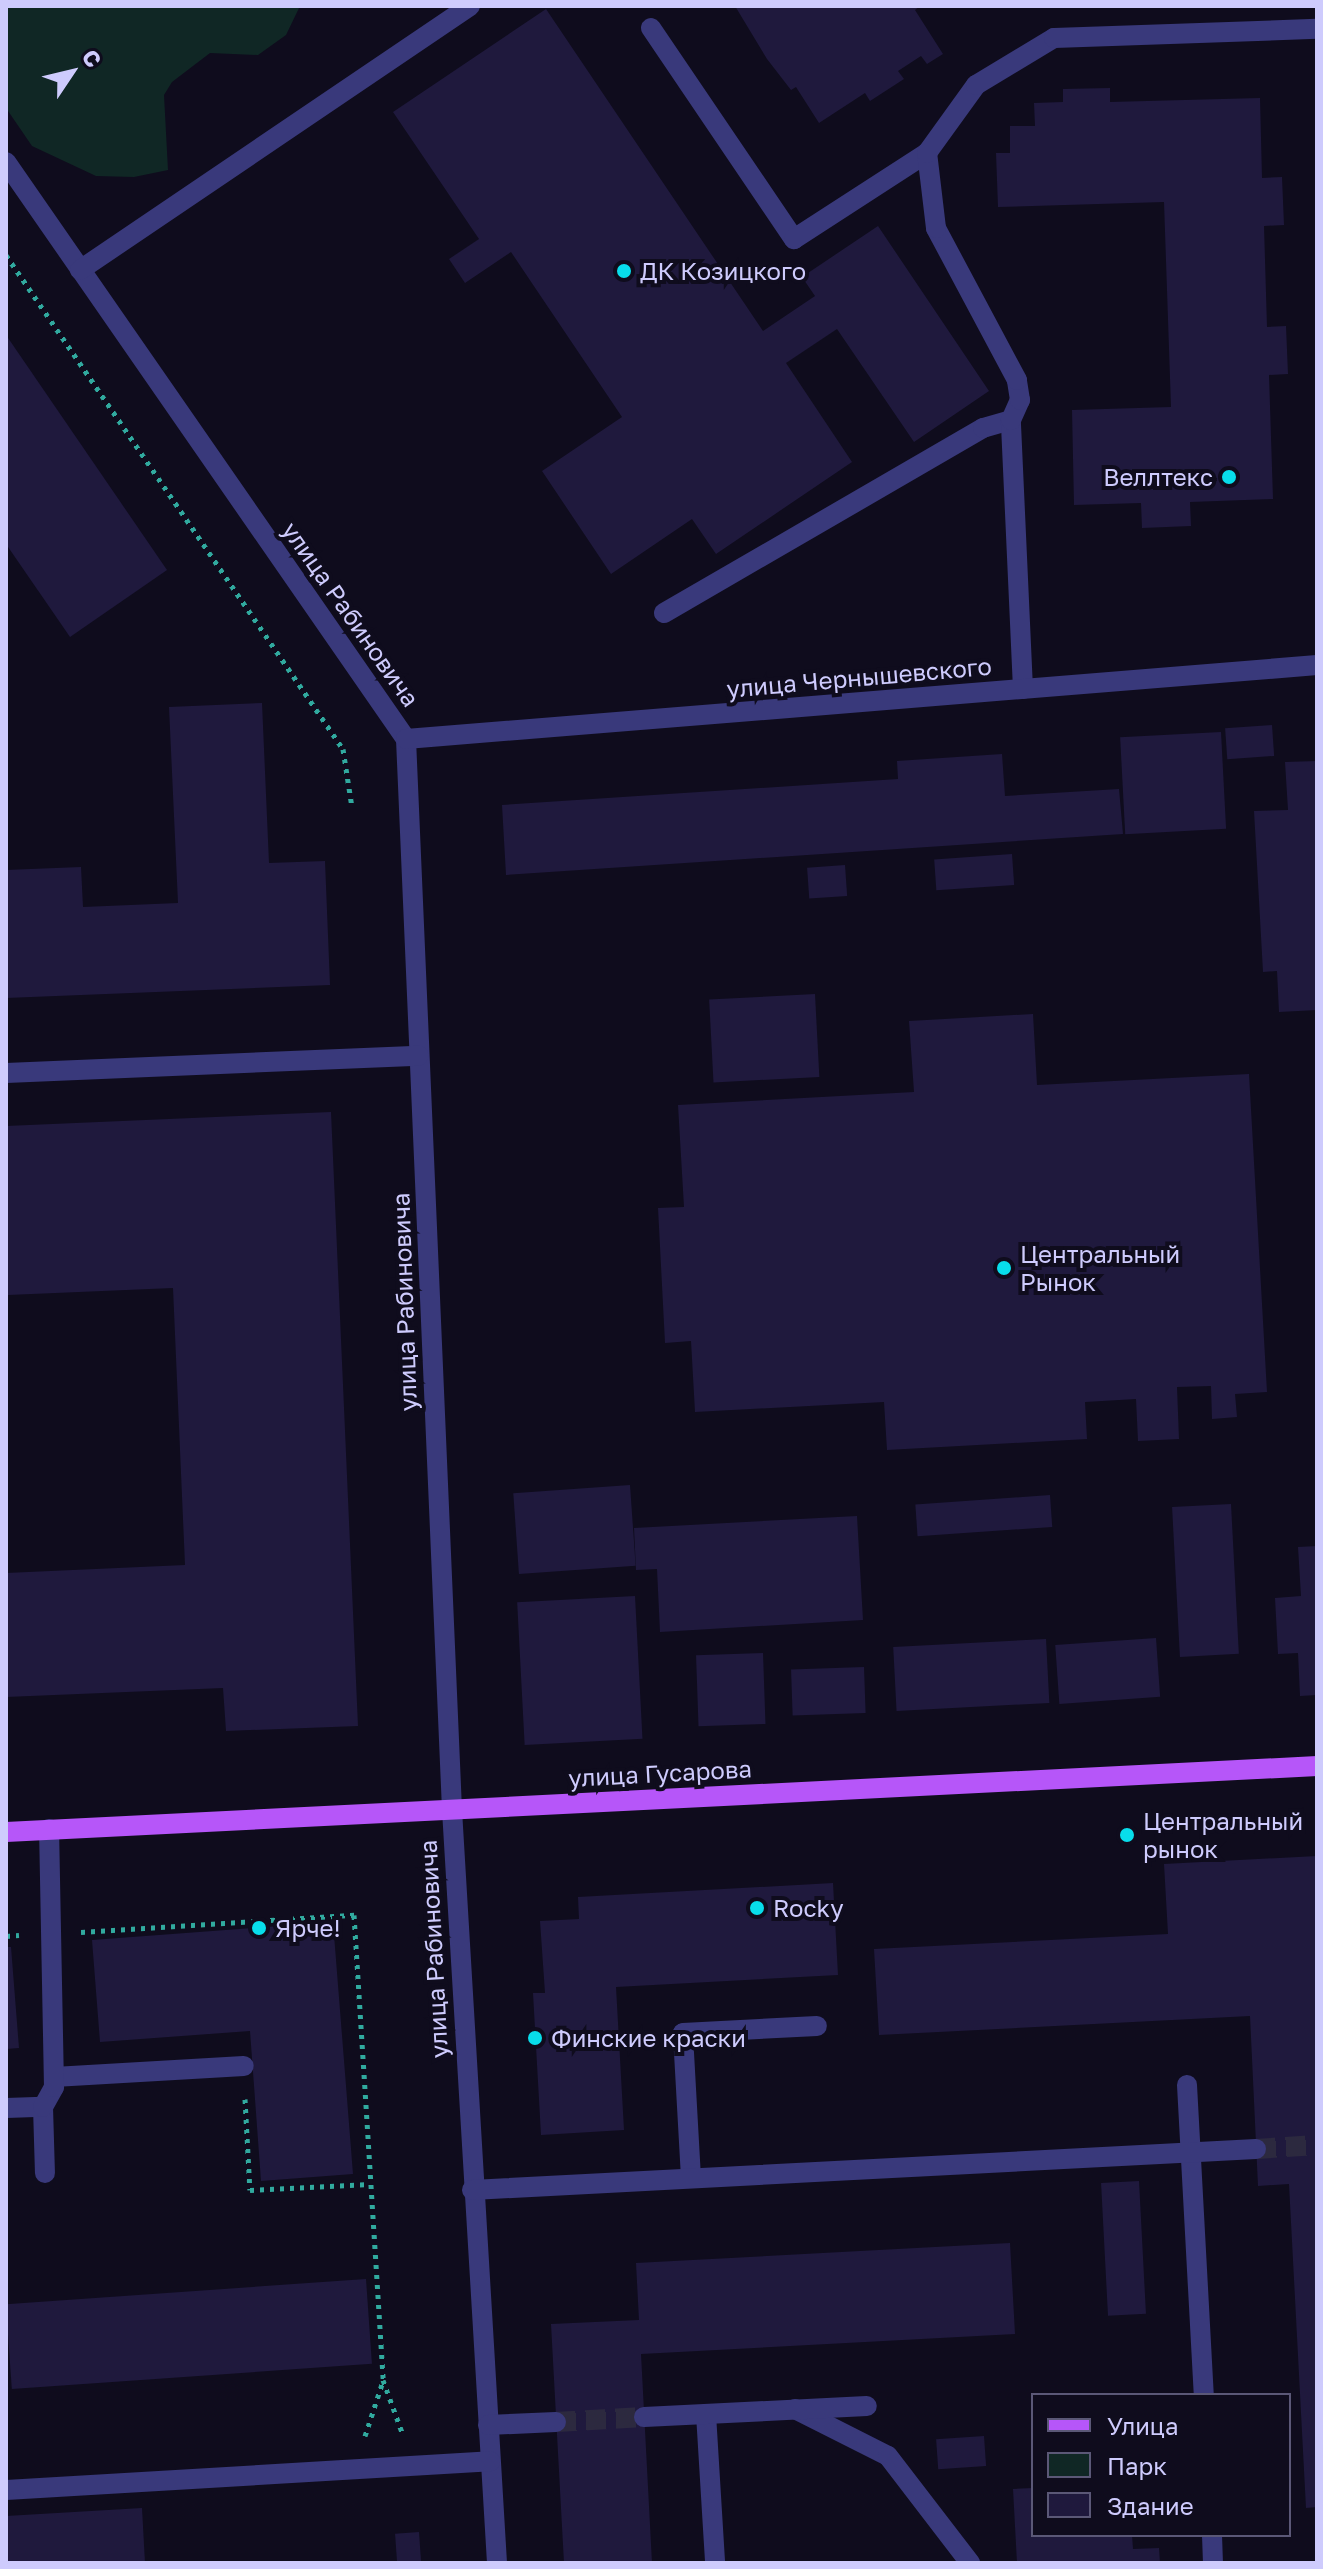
<!DOCTYPE html>
<html>
<head>
<meta charset="utf-8">
<style>
	body { margin:0 }
	#map { position:relative; width:1323px; height:2569px; overflow:hidden; background:#0f0c1d; font-family:"Golos Text",sans-serif }
	div>[style] { position:absolute }
	.green>* { inset:0; background:#102725 }
	.building>* { inset:0; background:#1f193d; transform-origin:0 0 }
	.minor-tunnel>* { height:20px; margin-top:-10px; transform-origin:0; background:repeating-linear-gradient(90deg,#2c293f 0 20px,transparent 0 30px) }
	.path>* { height:5px; margin-top:-2.5px; transform-origin:0; background:repeating-linear-gradient(90deg,#31aa9f 0 4px,transparent 0 10px) }
	.minor>* { height:20px; margin:-10px; padding:0 10px; transform-origin:10px; border-radius:10px; background:#39397b }
	.major>* { height:20px; margin:-10px; padding:0 10px; transform-origin:10px; border-radius:10px; background:#b656f9 }
	.dots>* { width:22px; height:22px; translate:-50% -50%; box-sizing:border-box; border:4px solid #0f0c1d; border-radius:50% }
	span { translate:-50% -50%; white-space:nowrap; text-align:center; line-height:1.15; -webkit-text-stroke:8px #0f0c1d; paint-order:stroke }
	.poi-label { font-size:24px; color:#cecbfd }
	.left { translate:0 -50%; text-align:left }
	.right { translate:-100% -50%; text-align:right }
	.street-label { font-size:24px; color:#cecbfd }
	.frame { position:absolute; inset:0; border:8px solid #cecbfd; pointer-events:none }
	.legend { position:absolute; left:1031px; top:2393px; width:260px; height:144px; box-sizing:border-box; background:#0f0c1d; border:2px solid #5b5877; margin:0; padding:10px 14px; list-style:none; font-size:24px; color:#cecbfd }
	.legend li { display:flex; align-items:center; gap:16px; height:40px }
	.legend b { width:40px; border:2px solid #5b5877 }
	.north { position:absolute; left:32px; top:32px; width:80px; height:80px; -webkit-text-stroke:6px #0f0c1d; paint-order:stroke; rotate:55deg; font-size:22px; font-weight:700; line-height:32px; text-align:center; color:#cecbfd }
	.north::after { content:''; display:block; margin:auto; width:28px; height:36px; background:#cecbfd; clip-path:polygon(50% 0,100% 100%,50% 72%,0 100%) }
</style>
</head>
<body>
<div id="map">
	<div class="green">
		<i style="clip-path:polygon(6px 6px,300px 6px,286px 35px,258px 55px,210px 53px,172px 82px,164px 95px,168px 170px,134px 177px,96px 176px,32px 146px,6px 108px)"></i>
	</div>
	<div class="building">
		<i style="clip-path:polygon(735px 6px,920px 6px,915px 10px,943px 54px,927px 64px,921px 56px,898px 71px,904px 79px,870px 101px,865px 93px,819px 123px,796px 87px,791px 90px,767px 59px)"></i>
		<i style="clip-path:polygon(546px 9px,763px 331px,815px 296px,802px 277px,878px 226px,989px 391px,914px 442px,837px 329px,786px 363px,852px 462px,716px 554px,692px 519px,611px 574px,542px 471px,622px 417px,511px 252px,465px 283px,449px 259px,479px 239px,393px 112px)"></i>
		<i style="clip-path:polygon(1110px 88px,1110px 102px,1260px 98px,1262px 178px,1282px 177px,1284px 225px,1264px 226px,1267px 327px,1286px 326px,1288px 374px,1269px 375px,1273px 499px,1190px 502px,1191px 526px,1142px 528px,1141px 503px,1074px 505px,1072px 410px,1171px 407px,1164px 202px,998px 207px,996px 153px,1010px 153px,1010px 126px,1035px 126px,1034px 103px,1063px 102px,1063px 89px)"></i>
		<i style="clip-path:polygon(6px 335px,167px 570px,70px 637px,6px 544px)"></i>
		<i style="clip-path:polygon(262px 703px,269px 863px,325px 861px,330px 985px,6px 998px,6px 870px,81px 867px,83px 907px,178px 903px,169px 707px)"></i>
		<i style="left:1272px;top:725px;width:31px;height:47px;rotate:86deg"></i>
		<i style="left:1221px;top:732px;width:97px;height:101px;rotate:87deg"></i>
		<i style="clip-path:polygon(1002px 754px,1005px 796px,1119px 789px,1123px 834px,506px 875px,502px 805px,898px 779px,897px 761px)"></i>
		<i style="clip-path:polygon(1317px 761px,1317px 1010px,1279px 1012px,1277px 971px,1263px 972px,1254px 811px,1288px 810px,1285px 762px)"></i>
		<i style="left:1012px;top:854px;width:31px;height:78px;rotate:86deg"></i>
		<i style="left:845px;top:865px;width:31px;height:38px;rotate:86deg"></i>
		<i style="left:815px;top:994px;width:83px;height:106px;rotate:87deg"></i>
		<i style="clip-path:polygon(1033px 1014px,1037px 1085px,1249px 1074px,1267px 1392px,1235px 1394px,1237px 1417px,1212px 1419px,1211px 1386px,1177px 1387px,1179px 1439px,1138px 1441px,1136px 1399px,1085px 1402px,1087px 1439px,887px 1450px,884px 1402px,695px 1412px,691px 1341px,665px 1343px,658px 1208px,684px 1207px,678px 1105px,914px 1092px,909px 1021px)"></i>
		<i style="clip-path:polygon(331px 1112px,358px 1726px,226px 1731px,223px 1688px,6px 1697px,6px 1573px,185px 1565px,173px 1288px,8px 1295px,6px 1126px)"></i>
		<i style="left:630px;top:1485px;width:81px;height:117px;rotate:86deg"></i>
		<i style="left:1050px;top:1495px;width:32px;height:135px;rotate:86deg"></i>
		<i style="left:1231px;top:1504px;width:150px;height:59px;rotate:87deg"></i>
		<i style="clip-path:polygon(857px 1516px,863px 1620px,660px 1632px,657px 1569px,636px 1570px,634px 1528px)"></i>
		<i style="clip-path:polygon(1317px 1546px,1317px 1695px,1300px 1696px,1298px 1653px,1278px 1654px,1275px 1598px,1301px 1596px,1298px 1547px)"></i>
		<i style="left:635px;top:1596px;width:143px;height:118px;rotate:87deg"></i>
		<i style="left:1156px;top:1638px;width:59px;height:101px;rotate:86deg"></i>
		<i style="left:1046px;top:1639px;width:64px;height:153px;rotate:87deg"></i>
		<i style="left:763px;top:1653px;width:71px;height:67px;rotate:88deg"></i>
		<i style="left:864px;top:1667px;width:46px;height:73px;rotate:88deg"></i>
		<i style="clip-path:polygon(1317px 1856px,1317px 2507px,1306px 2508px,1289px 2184px,1258px 2186px,1250px 2016px,879px 2035px,874px 1949px,1168px 1934px,1164px 1864px)"></i>
		<i style="clip-path:polygon(833px 1883px,838px 1975px,616px 1987px,624px 2130px,541px 2135px,533px 1993px,545px 1993px,540px 1921px,579px 1919px,578px 1897px)"></i>
		<i style="clip-path:polygon(333px 1922px,353px 2174px,261px 2181px,250px 2031px,100px 2042px,92px 1940px)"></i>
		<i style="clip-path:polygon(6px 1947px,11px 1947px,19px 2048px,6px 2049px)"></i>
		<i style="left:1139px;top:2181px;width:133px;height:38px;rotate:87deg"></i>
		<i style="clip-path:polygon(1010px 2243px,1015px 2334px,641px 2354px,652px 2563px,564px 2563px,551px 2324px,639px 2320px,636px 2263px)"></i>
		<i style="left:366px;top:2279px;width:85px;height:361px;rotate:86deg"></i>
		<i style="left:984px;top:2436px;width:30px;height:48px;rotate:86deg"></i>
		<i style="clip-path:polygon(1033px 2488px,1033px 2535px,1132px 2535px,1133px 2549px,1159px 2548px,1160px 2563px,1017px 2563px,1013px 2489px)"></i>
		<i style="clip-path:polygon(142px 2508px,145px 2563px,6px 2563px,6px 2516px)"></i>
		<i style="left:419px;top:2532px;width:31px;height:24px;rotate:86deg"></i>
	</div>
	<div class="minor-tunnel">
		<i style="left:1256px;top:2149px;width:61px;rotate:-3.8deg"></i>
		<i style="left:556px;top:2422px;width:88px;rotate:-3.3deg"></i>
	</div>
	<div class="path">
		<i style="left:6px;top:255px;width:598px;rotate:55.7deg"></i>
		<i style="left:343px;top:749px;width:59px;rotate:81.2deg"></i>
		<i style="left:1315px;top:567px;width:2px"></i>
		<i style="left:81px;top:1932px;width:274px;rotate:-3.6deg"></i>
		<i style="left:354px;top:1915px;width:466px;rotate:86.4deg"></i>
		<i style="left:383px;top:2380px;width:59px;rotate:70deg"></i>
		<i style="left:6px;top:1936px;width:13px;rotate:-4deg"></i>
		<i style="left:245px;top:2099px;width:91px;rotate:86.9deg"></i>
		<i style="left:250px;top:2190px;width:120px;rotate:-2.9deg"></i>
		<i style="left:365px;top:2436px;width:58px;rotate:-71.9deg"></i>
	</div>
	<div class="minor">
		<i style="left:651px;top:28px;width:255px;rotate:55.9deg"></i>
		<i style="left:794px;top:239px;width:158px;rotate:-32.9deg"></i>
		<i style="left:6px;top:162px;width:702px;rotate:55.27deg"></i>
		<i style="left:406px;top:739px;width:1072px;rotate:87.54deg"></i>
		<i style="left:452px;top:1810px;width:754px;rotate:86.58deg"></i>
		<i style="left:80px;top:270px;width:471px;rotate:-34.1deg"></i>
		<i style="left:664px;top:613px;width:369px;rotate:-30.1deg"></i>
		<i style="left:983px;top:428px;width:29px;rotate:-16deg"></i>
		<i style="left:1023px;top:689px;width:269px;rotate:-92.6deg"></i>
		<i style="left:1011px;top:420px;width:22px;rotate:-66deg"></i>
		<i style="left:1020px;top:400px;width:20px;rotate:-99deg"></i>
		<i style="left:1017px;top:380px;width:172px;rotate:-118.1deg"></i>
		<i style="left:936px;top:228px;width:76px;rotate:-96.8deg"></i>
		<i style="left:927px;top:153px;width:84px;rotate:-54.2deg"></i>
		<i style="left:976px;top:85px;width:91px;rotate:-31.1deg"></i>
		<i style="left:1054px;top:38px;width:263px;rotate:-2deg"></i>
		<i style="left:406px;top:739px;width:914px;rotate:-4.64deg"></i>
		<i style="left:6px;top:1073px;width:413px;rotate:-2.4deg"></i>
		<i style="left:54px;top:2077px;width:190px;rotate:-3.3deg"></i>
		<i style="left:1187px;top:2085px;width:310px;rotate:86.9deg"></i>
		<i style="left:43px;top:2107px;width:66px;rotate:88.3deg"></i>
		<i style="left:6px;top:2108px;width:37px;rotate:-2deg"></i>
		<i style="left:43px;top:2107px;width:23px;rotate:-61deg"></i>
		<i style="left:54px;top:2087px;width:258px;rotate:-91.1deg"></i>
		<i style="left:691px;top:2178px;width:145px;rotate:-93.2deg"></i>
		<i style="left:683px;top:2033px;width:134px;rotate:-3deg"></i>
		<i style="left:472px;top:2190px;width:785px;rotate:-2.99deg"></i>
		<i style="left:795px;top:2409px;width:104px;rotate:26.8deg"></i>
		<i style="left:888px;top:2456px;width:135px;rotate:52.5deg"></i>
		<i style="left:706px;top:2414px;width:149px;rotate:86.5deg"></i>
		<i style="left:644px;top:2417px;width:223px;rotate:-2.8deg"></i>
		<i style="left:488px;top:2425px;width:68px;rotate:-2.5deg"></i>
		<i style="left:6px;top:2490px;width:485px;rotate:-3.4deg"></i>
		<i style="left:1212px;top:2535px;width:28px;rotate:88deg"></i>
	</div>
	<div class="major">
		<i style="left:6px;top:1832px;width:1313px;rotate:-2.88deg"></i>
	</div>
	<div class="dots">
		<i style="left:624px;top:271px;background:#08ddeb"></i>
		<i style="left:1229px;top:477px;background:#08ddeb"></i>
		<i style="left:1004px;top:1268px;background:#08ddeb"></i>
		<i style="left:1127px;top:1835px;background:#08ddeb"></i>
		<i style="left:757px;top:1908px;background:#08ddeb"></i>
		<i style="left:259px;top:1928px;background:#08ddeb"></i>
		<i style="left:535px;top:2038px;background:#08ddeb"></i>
	</div>
	<div class="poi-label">
		<span class="left" style="left:640px;top:271px">ДК Козицкого</span>
		<span class="right" style="left:1213px;top:477px">Веллтекс</span>
		<span class="left" style="left:1020px;top:1268px">Центральный<br>Рынок</span>
		<span class="left" style="left:1143px;top:1835px">Центральный<br>рынок</span>
		<span class="left" style="left:773px;top:1908px">Rocky</span>
		<span class="left" style="left:275px;top:1928px">Ярче!</span>
		<span class="left" style="left:551px;top:2038px">Финские краски</span>
	</div>
	<div class="street-label">
		<span style="left:351px;top:614px;rotate:55deg">улица Рабиновича</span>
		<span style="left:859px;top:677px;rotate:-5deg">улица Чернышевского</span>
		<span style="left:404px;top:1302px;rotate:-92deg">улица Рабиновича</span>
		<span style="left:660px;top:1773px;rotate:-3deg">улица Гусарова</span>
		<span style="left:433px;top:1949px;rotate:-93deg">улица Рабиновича</span>
	</div>
	<div class="frame"></div>
	<ul class="legend">
	<li><b style="height:10px;background:#b656f9"></b>Улица</li>
	<li><b style="height:22px;background:#102725"></b>Парк</li>
	<li><b style="height:22px;background:#1f193d"></b>Здание</li>
	</ul>
	<div class="north">С</div>
</div>
</body>
</html>
